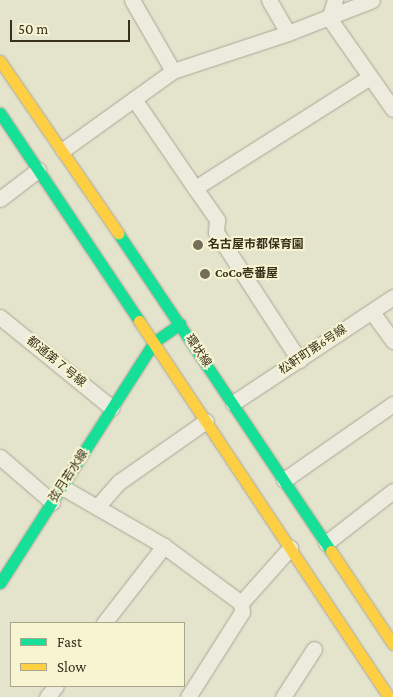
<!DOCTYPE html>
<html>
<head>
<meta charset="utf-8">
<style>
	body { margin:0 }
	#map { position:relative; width:393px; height:697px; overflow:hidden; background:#e4e3cc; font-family:"Crimson Pro","Noto Sans JP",serif }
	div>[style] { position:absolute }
	.roads { filter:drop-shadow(0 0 1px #a9a695) drop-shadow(0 0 1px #a9a695) }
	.street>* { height:15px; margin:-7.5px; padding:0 7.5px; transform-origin:7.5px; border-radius:7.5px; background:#ecebdd }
	.fast>* { height:11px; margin:-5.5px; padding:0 5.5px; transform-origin:5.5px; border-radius:5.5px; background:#16e098 }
	.slow>* { height:11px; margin:-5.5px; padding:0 5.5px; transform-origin:5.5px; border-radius:5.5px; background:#ffcf43 }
	.dots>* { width:14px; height:14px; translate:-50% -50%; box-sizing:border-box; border:2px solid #f6f4d1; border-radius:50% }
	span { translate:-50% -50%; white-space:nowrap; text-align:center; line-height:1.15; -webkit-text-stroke:4px #f6f4d1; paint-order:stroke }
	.poi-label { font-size:12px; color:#38301d; font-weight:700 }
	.left { translate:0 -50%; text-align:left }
	.street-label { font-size:12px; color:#38301d }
	.legend { position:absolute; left:10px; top:622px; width:175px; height:65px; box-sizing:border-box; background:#f6f4d1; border:1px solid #aaa689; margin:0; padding:6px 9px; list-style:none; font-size:15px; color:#38301d }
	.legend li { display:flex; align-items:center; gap:10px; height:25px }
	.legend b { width:25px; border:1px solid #aaa689 }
	.scale { position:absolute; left:10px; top:20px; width:120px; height:22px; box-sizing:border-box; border:2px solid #38301d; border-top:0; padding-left:6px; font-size:15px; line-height:18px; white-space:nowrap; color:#38301d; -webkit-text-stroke:4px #f6f4d1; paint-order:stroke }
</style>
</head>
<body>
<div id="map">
	<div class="roads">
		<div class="street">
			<i style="left:132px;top:0;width:82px;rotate:60deg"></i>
			<i style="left:269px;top:0;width:38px;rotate:60deg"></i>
			<i style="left:335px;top:0;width:19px;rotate:108deg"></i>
			<i style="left:329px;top:18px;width:111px;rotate:54.9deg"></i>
			<i style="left:134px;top:99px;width:108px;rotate:55.6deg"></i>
			<i style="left:195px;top:188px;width:207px;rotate:-32.4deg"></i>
			<i style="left:63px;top:150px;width:135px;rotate:-35.7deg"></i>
			<i style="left:173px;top:71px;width:121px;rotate:-18.3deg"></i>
			<i style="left:288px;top:33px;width:90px;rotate:-21.4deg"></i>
			<i style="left:195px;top:188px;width:39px;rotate:55deg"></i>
			<i style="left:217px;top:220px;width:12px;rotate:95deg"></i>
			<i style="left:216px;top:232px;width:153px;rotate:57deg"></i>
			<i style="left:0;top:199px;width:48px;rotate:-37.3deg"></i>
			<i style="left:372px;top:312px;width:36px;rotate:54deg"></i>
			<i style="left:0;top:317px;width:144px;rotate:39.1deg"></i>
			<i style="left:233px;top:403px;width:192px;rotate:-33.5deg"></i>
			<i style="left:0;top:457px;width:69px;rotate:40.9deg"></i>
			<i style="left:284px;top:480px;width:133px;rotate:-34.9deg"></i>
			<i style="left:62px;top:487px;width:118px;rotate:30deg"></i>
			<i style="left:164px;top:546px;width:96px;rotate:36.5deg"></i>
			<i style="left:241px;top:603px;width:9px;rotate:84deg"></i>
			<i style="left:242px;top:612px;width:101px;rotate:122.4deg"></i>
			<i style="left:97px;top:507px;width:33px;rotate:-49deg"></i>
			<i style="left:119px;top:482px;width:106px;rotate:-35deg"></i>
			<i style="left:326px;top:543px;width:85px;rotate:-37.8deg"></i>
			<i style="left:241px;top:603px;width:74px;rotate:-48.3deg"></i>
			<i style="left:104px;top:623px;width:98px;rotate:-52.1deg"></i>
			<i style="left:47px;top:697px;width:14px;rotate:-51deg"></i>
			<i style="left:283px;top:697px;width:57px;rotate:-57.1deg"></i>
		</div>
		<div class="fast">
			<i style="left:0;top:113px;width:250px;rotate:56.2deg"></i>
			<i style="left:118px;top:233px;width:383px;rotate:56.2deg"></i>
			<i style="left:0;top:583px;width:286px;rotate:-57.4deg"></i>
			<i style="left:154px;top:342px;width:32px;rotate:-35deg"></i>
		</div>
		<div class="slow">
			<i style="left:0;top:61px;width:209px;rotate:55.5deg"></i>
			<i style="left:139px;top:321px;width:452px;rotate:56.4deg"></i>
			<i style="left:331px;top:551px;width:112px;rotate:56.3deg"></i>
		</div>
	</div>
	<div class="dots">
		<i style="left:198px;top:245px;background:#746f5a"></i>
		<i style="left:205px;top:274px;background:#746f5a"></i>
	</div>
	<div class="poi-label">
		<span class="left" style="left:208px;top:245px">名古屋市都保育園</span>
		<span class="left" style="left:215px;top:274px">CoCo壱番屋</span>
	</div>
	<div class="street-label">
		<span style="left:313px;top:350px;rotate:-34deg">松軒町第6号線</span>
		<span style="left:198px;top:351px;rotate:56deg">環状線</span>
		<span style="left:56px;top:362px;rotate:39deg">都通第７号線</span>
		<span style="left:69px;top:476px;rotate:-57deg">弦月若水線</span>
	</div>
	<ul class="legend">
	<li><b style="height:6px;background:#16e098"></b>Fast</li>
	<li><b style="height:6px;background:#ffcf43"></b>Slow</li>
	</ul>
	<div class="scale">50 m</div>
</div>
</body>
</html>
